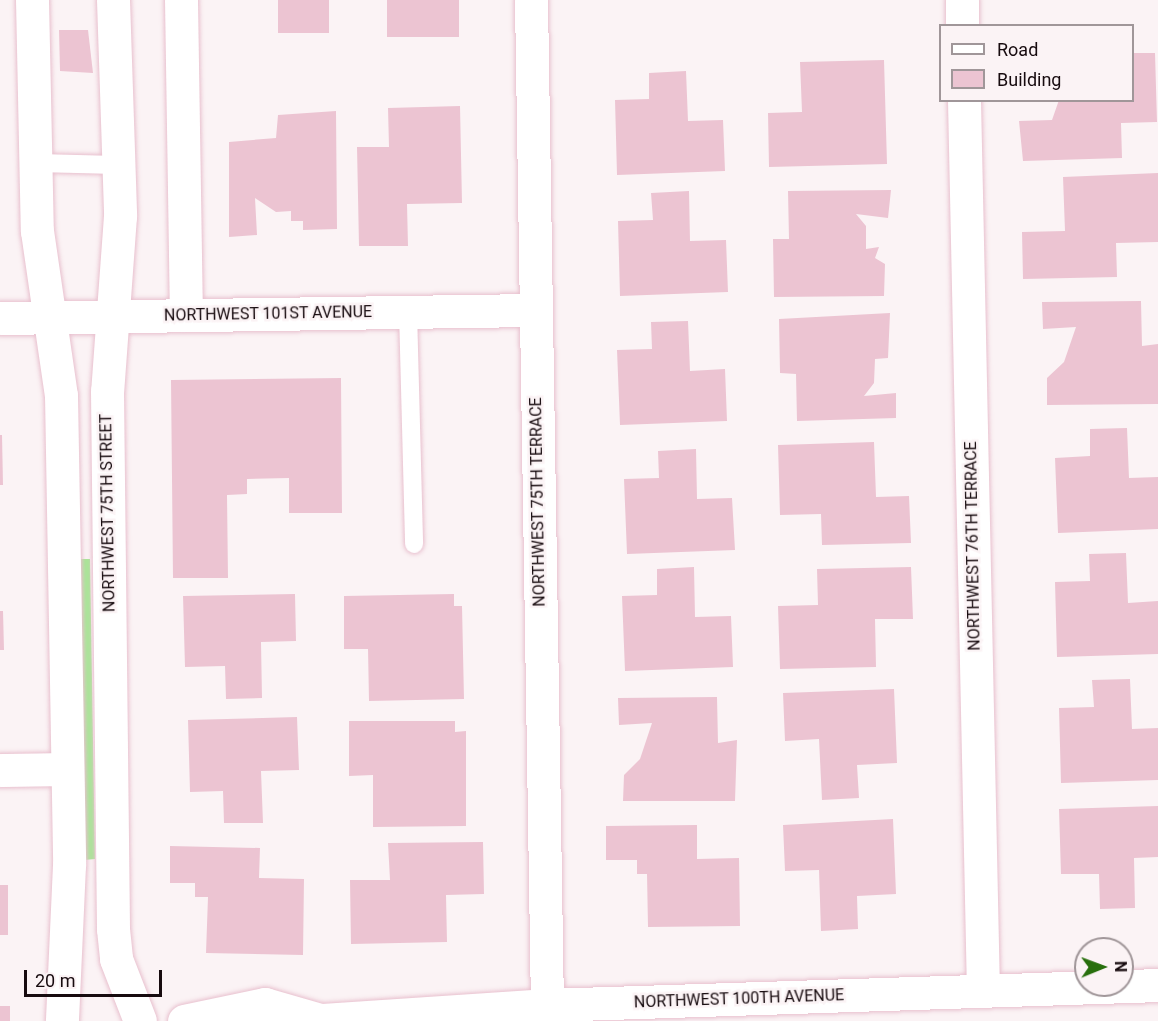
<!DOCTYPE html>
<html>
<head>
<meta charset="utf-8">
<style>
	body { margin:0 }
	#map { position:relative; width:1158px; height:1021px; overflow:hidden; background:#fbf3f5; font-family:Roboto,sans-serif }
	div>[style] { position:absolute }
	.water>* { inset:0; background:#a8e597 }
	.building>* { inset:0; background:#ecc4d2; transform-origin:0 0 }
	.roads { filter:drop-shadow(0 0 2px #e8c0ce) drop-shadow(0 0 2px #e8c0ce) }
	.service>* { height:18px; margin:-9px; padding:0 9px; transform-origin:9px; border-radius:9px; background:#fff }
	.minor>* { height:33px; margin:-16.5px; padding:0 16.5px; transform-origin:16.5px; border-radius:16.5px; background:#fff }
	span { translate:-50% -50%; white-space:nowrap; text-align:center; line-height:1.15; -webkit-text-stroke:5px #fbf3f5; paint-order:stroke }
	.street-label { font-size:16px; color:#170b0f }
	.legend { position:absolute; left:939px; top:24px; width:195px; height:78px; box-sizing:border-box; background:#fbf3f5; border:2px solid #a09699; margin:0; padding:8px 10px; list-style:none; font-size:18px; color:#170b0f }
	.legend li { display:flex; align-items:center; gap:12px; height:30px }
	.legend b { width:30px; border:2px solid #a09699 }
	.north { position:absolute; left:1074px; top:937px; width:60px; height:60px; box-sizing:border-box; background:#fbf3f5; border:2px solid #a09699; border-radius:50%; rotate:89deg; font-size:16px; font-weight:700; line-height:24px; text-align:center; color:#170b0f }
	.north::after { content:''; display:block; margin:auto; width:21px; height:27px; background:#286f0d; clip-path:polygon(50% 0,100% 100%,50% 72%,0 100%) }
	.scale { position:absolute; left:24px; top:970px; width:138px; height:27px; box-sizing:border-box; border:3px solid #170b0f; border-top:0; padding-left:8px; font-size:18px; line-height:21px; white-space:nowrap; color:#170b0f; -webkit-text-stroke:4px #fbf3f5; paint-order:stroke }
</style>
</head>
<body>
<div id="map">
	<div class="water">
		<i style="clip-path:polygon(81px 559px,90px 559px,95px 859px,84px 860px)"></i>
	</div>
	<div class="building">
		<i style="left:278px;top:0;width:51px;height:33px"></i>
		<i style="left:387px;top:0;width:72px;height:37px"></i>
		<i style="clip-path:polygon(59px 30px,88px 30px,93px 73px,60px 71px)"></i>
		<i style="clip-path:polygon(1132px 53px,1155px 53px,1157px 122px,1121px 123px,1122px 158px,1023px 161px,1019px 121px,1052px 120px,1059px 100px,1132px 100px)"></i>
		<i style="clip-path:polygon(884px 60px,887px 164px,769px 167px,768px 113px,802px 112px,800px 62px)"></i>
		<i style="clip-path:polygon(686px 71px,688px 121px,723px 120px,725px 171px,617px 175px,615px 100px,649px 99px,649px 73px)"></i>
		<i style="clip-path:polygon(460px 106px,462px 203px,407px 204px,408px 246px,359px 246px,357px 147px,389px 147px,388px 108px)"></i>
		<i style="clip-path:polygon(336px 111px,337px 229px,303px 230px,303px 221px,291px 221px,291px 211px,276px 212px,255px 198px,257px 235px,229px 237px,229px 142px,276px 138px,278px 115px)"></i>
		<i style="clip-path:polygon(1158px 173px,1158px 242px,1116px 243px,1117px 277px,1023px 279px,1022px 232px,1065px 231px,1063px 177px)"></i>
		<i style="clip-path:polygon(891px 190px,888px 218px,856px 214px,866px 226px,866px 249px,879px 247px,875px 258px,885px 264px,884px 296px,774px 297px,773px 239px,789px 239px,788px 191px)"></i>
		<i style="clip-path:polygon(689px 191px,690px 241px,726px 240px,728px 292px,620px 296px,618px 221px,653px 220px,651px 193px)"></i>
		<i style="clip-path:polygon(1141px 301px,1142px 346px,1158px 344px,1158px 404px,1047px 405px,1047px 378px,1064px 362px,1076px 327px,1043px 329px,1042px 302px)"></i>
		<i style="clip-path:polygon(890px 313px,888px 358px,875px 359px,874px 383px,864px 396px,896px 393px,896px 418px,797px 421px,796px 374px,780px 373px,779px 319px)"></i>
		<i style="clip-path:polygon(688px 321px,690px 371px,725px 369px,727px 421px,620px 425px,617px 350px,652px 349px,651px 322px)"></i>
		<i style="clip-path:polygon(341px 378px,342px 513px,289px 513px,289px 478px,247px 479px,247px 494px,227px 495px,228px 578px,173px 578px,171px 380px)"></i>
		<i style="clip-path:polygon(1127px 428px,1129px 478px,1158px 477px,1158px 529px,1058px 533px,1055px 458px,1090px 456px,1090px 429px)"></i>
		<i style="clip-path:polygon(0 435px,2px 435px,3px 485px,0 485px)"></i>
		<i style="clip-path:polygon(874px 442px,876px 497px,909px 496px,911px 543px,822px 545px,821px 514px,780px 515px,778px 445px)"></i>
		<i style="clip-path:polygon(696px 449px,697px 499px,732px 498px,735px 550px,627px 554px,624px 479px,659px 478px,658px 451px)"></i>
		<i style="clip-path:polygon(1126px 553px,1128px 603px,1158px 601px,1158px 654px,1057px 657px,1055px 582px,1090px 581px,1089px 554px)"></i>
		<i style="clip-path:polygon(694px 567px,695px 617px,731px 616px,733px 667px,625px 671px,622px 596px,657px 595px,657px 569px)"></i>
		<i style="clip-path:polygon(911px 567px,913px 619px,875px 619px,876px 667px,780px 669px,778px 606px,818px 605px,817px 569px)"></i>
		<i style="clip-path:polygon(295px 594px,296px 641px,261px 642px,262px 698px,226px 699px,225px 666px,185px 667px,183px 596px)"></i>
		<i style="clip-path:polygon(454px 594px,454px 606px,462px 606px,464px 699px,369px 701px,368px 649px,344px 649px,344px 596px)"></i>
		<i style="clip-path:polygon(0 611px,3px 611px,4px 650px,0 650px)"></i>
		<i style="clip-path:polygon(1130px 679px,1132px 729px,1158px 728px,1158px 780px,1061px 783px,1059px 708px,1094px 707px,1092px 680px)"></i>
		<i style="clip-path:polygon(894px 689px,897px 763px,857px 765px,859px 798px,822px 800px,819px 739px,785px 741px,783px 693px)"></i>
		<i style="clip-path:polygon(717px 697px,718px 743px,737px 740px,735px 801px,623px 801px,624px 775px,640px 759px,652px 723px,619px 725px,618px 698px)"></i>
		<i style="clip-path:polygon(297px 717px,299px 770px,261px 771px,263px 823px,224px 823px,223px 791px,190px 792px,188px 720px)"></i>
		<i style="clip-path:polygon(349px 721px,455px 721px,455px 732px,466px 731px,466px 826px,373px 827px,373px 775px,349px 776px)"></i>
		<i style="clip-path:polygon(1158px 806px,1158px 857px,1134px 858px,1135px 908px,1100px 909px,1099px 874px,1061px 874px,1059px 809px)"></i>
		<i style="clip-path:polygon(893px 819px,896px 894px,857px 896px,858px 929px,821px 931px,819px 870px,785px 871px,783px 825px)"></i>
		<i style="clip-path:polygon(697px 825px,697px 859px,739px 858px,740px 926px,648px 927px,647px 874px,637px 874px,637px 860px,606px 860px,606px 826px)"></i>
		<i style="clip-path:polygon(483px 842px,484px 894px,446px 895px,447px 942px,351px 944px,350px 880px,390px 880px,388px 843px)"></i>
		<i style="clip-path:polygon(170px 846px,260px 848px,259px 878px,304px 879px,303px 955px,206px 953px,208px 897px,195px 897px,195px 883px,170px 883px)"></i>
		<i style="left:0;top:885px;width:8px;height:50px"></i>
		<i style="left:0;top:1006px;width:10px;height:15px"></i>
	</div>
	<div class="roads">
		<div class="service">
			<i style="left:36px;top:163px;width:82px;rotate:1.4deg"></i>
			<i style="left:408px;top:311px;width:233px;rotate:88.5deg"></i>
		</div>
		<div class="minor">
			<i style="left:32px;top:0;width:231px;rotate:88.8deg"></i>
			<i style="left:37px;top:231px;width:166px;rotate:81.7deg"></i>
			<i style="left:61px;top:395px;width:470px;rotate:89deg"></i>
			<i style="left:69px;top:865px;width:156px;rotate:92.6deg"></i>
			<i style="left:113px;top:0;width:216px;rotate:88.1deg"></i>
			<i style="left:120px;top:216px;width:175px;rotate:94.2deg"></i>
			<i style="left:107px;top:391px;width:538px;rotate:89.36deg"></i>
			<i style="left:113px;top:929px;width:30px;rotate:84deg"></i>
			<i style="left:116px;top:959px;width:66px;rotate:68.8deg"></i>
			<i style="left:181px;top:0;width:315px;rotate:89.1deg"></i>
			<i style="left:531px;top:0;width:1005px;rotate:89.09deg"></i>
			<i style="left:962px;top:0;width:26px;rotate:90deg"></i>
			<i style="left:964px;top:100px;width:891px;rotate:88.78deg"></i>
			<i style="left:0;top:318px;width:535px;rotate:-0.86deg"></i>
			<i style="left:0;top:770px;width:67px;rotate:-0.9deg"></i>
			<i style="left:184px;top:1021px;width:83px;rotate:-11.9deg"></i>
			<i style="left:265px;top:1004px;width:57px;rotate:16.2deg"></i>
			<i style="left:320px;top:1020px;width:227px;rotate:-3.8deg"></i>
			<i style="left:547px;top:1005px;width:611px;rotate:-1.87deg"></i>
		</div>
	</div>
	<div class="street-label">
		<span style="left:268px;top:314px;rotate:-1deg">NORTHWEST 101ST AVENUE</span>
		<span style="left:538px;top:502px;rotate:-91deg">NORTHWEST 75TH TERRACE</span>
		<span style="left:108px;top:513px;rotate:-91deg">NORTHWEST 75TH STREET</span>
		<span style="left:973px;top:546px;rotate:-91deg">NORTHWEST 76TH TERRACE</span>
		<span style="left:739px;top:999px;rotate:-2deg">NORTHWEST 100TH AVENUE</span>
	</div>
	<ul class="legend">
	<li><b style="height:8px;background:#fff"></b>Road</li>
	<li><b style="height:16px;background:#ecc4d2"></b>Building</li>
	</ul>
	<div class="north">N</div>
	<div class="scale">20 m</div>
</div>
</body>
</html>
